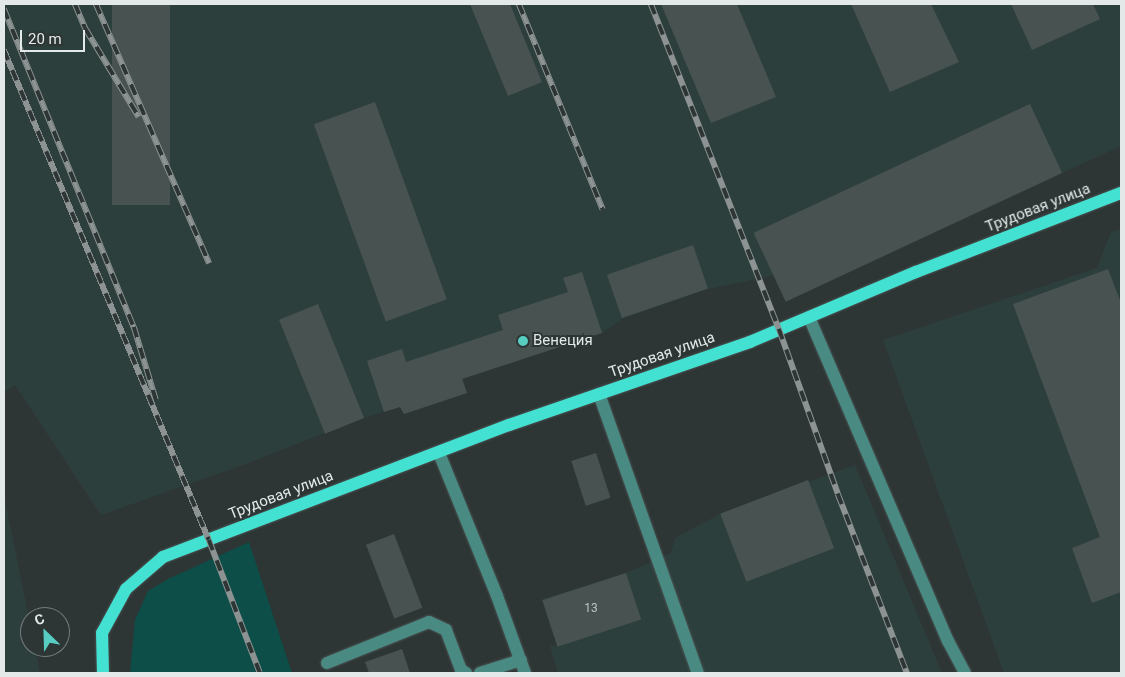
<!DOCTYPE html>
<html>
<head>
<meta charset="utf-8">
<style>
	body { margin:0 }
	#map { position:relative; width:1125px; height:677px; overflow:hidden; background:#2d3635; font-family:Roboto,sans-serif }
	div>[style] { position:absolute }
	.built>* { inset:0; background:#2d3f3c }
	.green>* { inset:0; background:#0e4e48 }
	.building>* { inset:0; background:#485351; transform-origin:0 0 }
	.roads { filter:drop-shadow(0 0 1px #4a5352) drop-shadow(0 0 1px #4a5352) }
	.minor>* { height:12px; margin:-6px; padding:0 6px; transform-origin:6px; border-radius:6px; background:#498b83 }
	.major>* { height:12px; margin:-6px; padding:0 6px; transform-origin:6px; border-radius:6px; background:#43e1d2 }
	.rail>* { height:5.5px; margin-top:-2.75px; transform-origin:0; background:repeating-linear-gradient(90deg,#2d3635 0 11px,#8c9392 0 22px); box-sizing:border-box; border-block:1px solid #8c9392 }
	.dots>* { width:14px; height:14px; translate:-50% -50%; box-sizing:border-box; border:2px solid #2d3635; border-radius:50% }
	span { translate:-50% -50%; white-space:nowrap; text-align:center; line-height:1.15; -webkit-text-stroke:4px #2d3635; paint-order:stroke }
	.number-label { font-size:12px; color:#bcc4c2 }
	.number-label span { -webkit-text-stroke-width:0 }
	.street-label { font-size:15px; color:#e3e9e8 }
	.poi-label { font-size:15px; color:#e3e9e8 }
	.left { translate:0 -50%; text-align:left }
	.frame { position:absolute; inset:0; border:5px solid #e3e9e8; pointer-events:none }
	.north { position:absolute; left:20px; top:607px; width:50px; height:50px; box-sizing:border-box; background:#2d3635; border:1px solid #767e7d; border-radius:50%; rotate:336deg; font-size:14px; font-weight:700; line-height:20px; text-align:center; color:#e3e9e8 }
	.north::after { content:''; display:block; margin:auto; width:18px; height:22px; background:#57cec1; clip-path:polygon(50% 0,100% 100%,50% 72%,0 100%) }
	.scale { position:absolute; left:20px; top:30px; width:65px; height:22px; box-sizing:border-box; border:2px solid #e3e9e8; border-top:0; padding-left:6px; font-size:15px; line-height:18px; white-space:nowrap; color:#e3e9e8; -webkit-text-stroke:4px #2d3635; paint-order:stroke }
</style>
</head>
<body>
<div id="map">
	<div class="built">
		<i style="clip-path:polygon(4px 4px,1121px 4px,1121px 146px,1062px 173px,766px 277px,708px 289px,622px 319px,602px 333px,463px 378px,467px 393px,404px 414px,400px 407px,363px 418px,243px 465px,101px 515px,15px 385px,4px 392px)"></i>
		<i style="clip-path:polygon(1121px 229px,1121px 673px,1004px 673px,883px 340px,1097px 268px,1111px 232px)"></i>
		<i style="clip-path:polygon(855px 465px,942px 673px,558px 673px,550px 646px,557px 646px,542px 599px,626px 573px,656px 560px,671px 553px,675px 538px,720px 514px)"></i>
		<i style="clip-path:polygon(4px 496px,30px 623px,30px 647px,35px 647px,40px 673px,4px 673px)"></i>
	</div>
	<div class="green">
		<i style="clip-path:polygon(249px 542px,292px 673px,130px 673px,135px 620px,148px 591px,168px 579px)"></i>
	</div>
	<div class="building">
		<i style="left:112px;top:4px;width:58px;height:201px"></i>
		<i style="clip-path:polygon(470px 4px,510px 4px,542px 82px,508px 96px)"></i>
		<i style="clip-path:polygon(661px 4px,737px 4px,776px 97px,711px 123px)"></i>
		<i style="clip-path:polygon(851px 4px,931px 4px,959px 62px,890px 92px)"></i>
		<i style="clip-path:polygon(1011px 4px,1093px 4px,1100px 19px,1032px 50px)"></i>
		<i style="left:375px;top:102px;width:210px;height:65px;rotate:70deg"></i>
		<i style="left:1030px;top:104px;width:76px;height:305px;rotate:65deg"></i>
		<i style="left:693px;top:245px;width:46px;height:91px;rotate:71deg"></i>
		<i style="clip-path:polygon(1108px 269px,1121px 303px,1121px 592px,1092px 603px,1072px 548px,1100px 537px,1013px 304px)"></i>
		<i style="clip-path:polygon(582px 272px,602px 333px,462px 379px,467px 393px,404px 414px,400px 407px,384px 412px,367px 361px,402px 349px,406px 362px,503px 330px,498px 315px,568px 292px,563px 278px)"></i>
		<i style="left:318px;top:304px;width:123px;height:42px;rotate:68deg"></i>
		<i style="left:596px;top:453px;width:47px;height:26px;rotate:72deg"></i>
		<i style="left:808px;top:480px;width:73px;height:94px;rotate:69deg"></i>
		<i style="left:394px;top:534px;width:79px;height:30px;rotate:69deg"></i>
		<i style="left:626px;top:573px;width:49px;height:88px;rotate:72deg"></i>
		<i style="clip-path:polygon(402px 649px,410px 673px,369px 673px,365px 662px)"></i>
	</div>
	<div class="roads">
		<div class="minor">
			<i style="left:809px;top:317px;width:353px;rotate:66.8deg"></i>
			<i style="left:948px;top:641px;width:36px;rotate:62deg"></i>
			<i style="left:599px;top:394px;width:296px;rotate:70.5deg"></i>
			<i style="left:439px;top:453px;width:154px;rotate:67.9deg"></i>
			<i style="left:497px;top:596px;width:82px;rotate:70deg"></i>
			<i style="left:327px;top:663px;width:110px;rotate:-21.9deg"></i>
			<i style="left:429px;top:622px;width:19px;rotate:25deg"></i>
			<i style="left:446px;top:630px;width:43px;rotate:69.4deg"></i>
			<i style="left:461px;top:670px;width:6px;rotate:31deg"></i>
			<i style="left:480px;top:673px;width:43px;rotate:-17.6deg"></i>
		</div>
		<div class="major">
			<i style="left:103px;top:673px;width:40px;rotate:-91.4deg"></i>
			<i style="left:102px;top:633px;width:50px;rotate:-61.4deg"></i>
			<i style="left:126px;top:589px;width:49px;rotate:-40.9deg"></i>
			<i style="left:163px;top:557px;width:370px;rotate:-20.9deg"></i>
			<i style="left:509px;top:425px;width:255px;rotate:-19deg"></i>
			<i style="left:750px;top:342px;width:180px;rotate:-22.9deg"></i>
			<i style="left:916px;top:272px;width:220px;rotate:-21.1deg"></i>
		</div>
	</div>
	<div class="rail">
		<i style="left:75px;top:4px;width:26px;rotate:67deg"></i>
		<i style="left:85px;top:28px;width:104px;rotate:58.8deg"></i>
		<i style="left:96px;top:4px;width:283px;rotate:66.4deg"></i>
		<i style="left:519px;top:4px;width:222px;rotate:67.8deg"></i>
		<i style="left:651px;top:4px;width:349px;rotate:68.5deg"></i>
		<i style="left:779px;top:329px;width:175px;rotate:70.3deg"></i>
		<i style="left:838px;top:494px;width:192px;rotate:68.9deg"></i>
		<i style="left:4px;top:9px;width:344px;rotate:67.8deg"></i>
		<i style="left:134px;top:327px;width:76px;rotate:73.2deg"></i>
		<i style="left:4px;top:50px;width:531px;rotate:67.3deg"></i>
		<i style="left:209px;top:540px;width:142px;rotate:69deg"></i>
	</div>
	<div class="dots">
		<i style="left:523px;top:341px;background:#57cec1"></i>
	</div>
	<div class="number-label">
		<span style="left:591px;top:609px">13</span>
	</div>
	<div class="street-label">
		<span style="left:1038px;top:208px;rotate:-21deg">Трудовая улица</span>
		<span style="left:662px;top:355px;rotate:-19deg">Трудовая улица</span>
		<span style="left:281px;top:495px;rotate:-21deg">Трудовая улица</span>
	</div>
	<div class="poi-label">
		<span class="left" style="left:533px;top:341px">Венеция</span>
	</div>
	<div class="frame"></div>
	<div class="north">С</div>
	<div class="scale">20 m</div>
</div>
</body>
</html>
